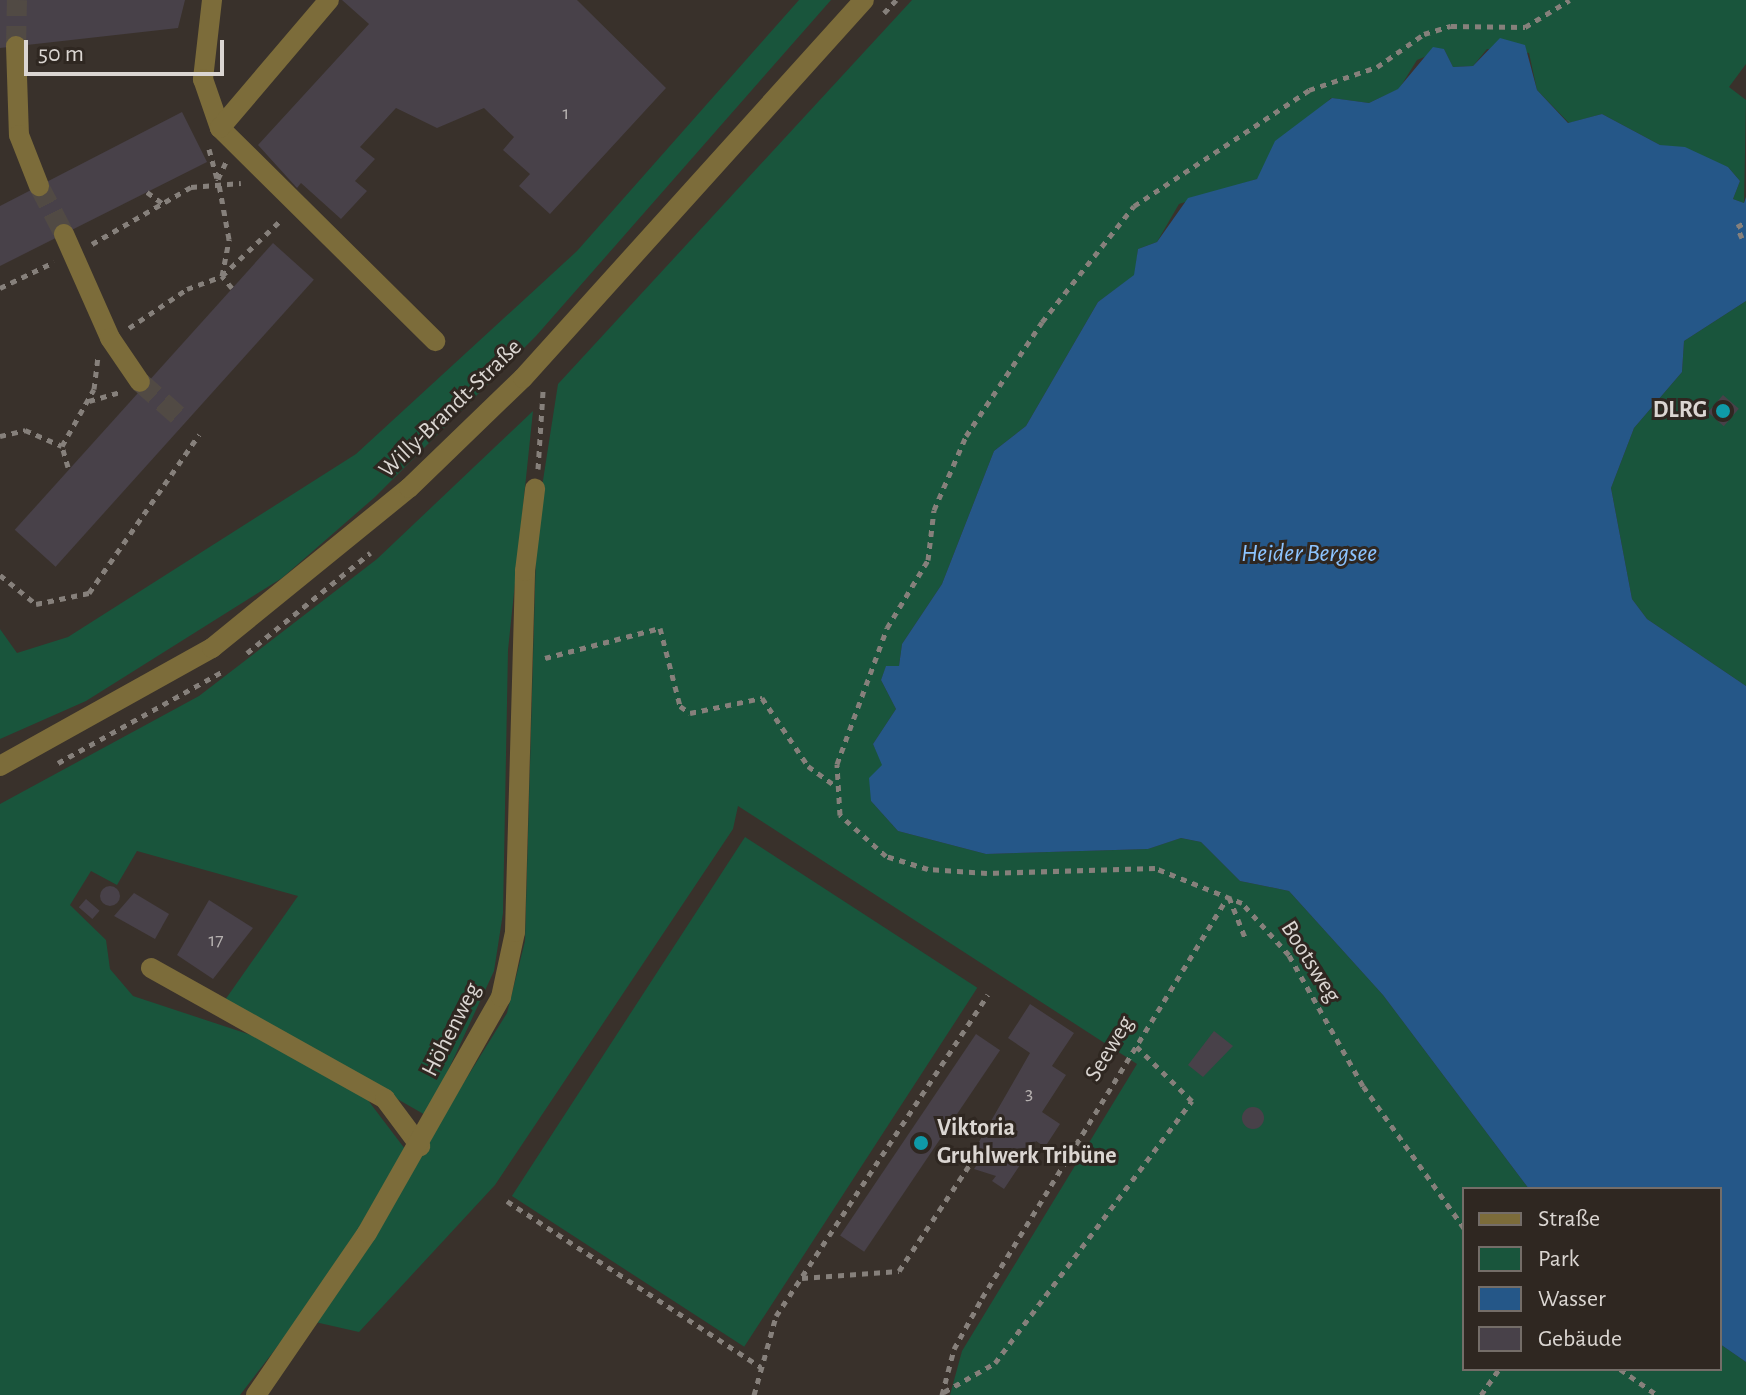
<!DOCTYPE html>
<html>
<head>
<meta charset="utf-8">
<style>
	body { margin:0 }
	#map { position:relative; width:1746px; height:1395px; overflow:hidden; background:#39312b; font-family:"Alegreya Sans",sans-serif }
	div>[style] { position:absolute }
	.green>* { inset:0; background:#19553c; transform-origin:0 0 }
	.water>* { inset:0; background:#255788 }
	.building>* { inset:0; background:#484149; transform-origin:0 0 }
	.round { border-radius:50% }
	.minor-tunnel>* { height:20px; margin-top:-10px; transform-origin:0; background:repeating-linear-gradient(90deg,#514a44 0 20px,transparent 0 30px) }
	.path>* { height:5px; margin-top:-2.5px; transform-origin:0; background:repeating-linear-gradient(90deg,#86807b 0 6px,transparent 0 12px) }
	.minor>* { height:20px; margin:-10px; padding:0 10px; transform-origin:10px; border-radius:10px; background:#7c6c3a }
	.dots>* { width:22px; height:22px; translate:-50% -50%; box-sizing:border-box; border:4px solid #2f2721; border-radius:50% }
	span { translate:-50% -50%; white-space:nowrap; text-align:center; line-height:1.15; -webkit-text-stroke:6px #2f2721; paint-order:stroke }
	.number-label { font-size:20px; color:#b6b1b0 }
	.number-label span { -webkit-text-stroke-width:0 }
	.street-label { font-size:24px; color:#dbd6d2 }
	.poi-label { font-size:24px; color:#dbd6d2; font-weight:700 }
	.right { translate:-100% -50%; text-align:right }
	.left { translate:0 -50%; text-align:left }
	.water-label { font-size:26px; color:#8cc3fe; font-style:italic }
	.legend { position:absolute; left:1462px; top:1187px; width:260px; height:184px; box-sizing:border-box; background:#2f2721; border:2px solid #746d68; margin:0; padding:10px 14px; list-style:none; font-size:24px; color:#dbd6d2 }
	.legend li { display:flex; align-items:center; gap:16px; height:40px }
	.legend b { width:40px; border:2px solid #746d68 }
	.scale { position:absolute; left:24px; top:40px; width:200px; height:36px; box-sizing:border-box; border:4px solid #dbd6d2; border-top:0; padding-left:10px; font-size:24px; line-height:28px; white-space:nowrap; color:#dbd6d2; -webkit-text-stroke:6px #2f2721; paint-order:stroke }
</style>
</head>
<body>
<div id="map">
	<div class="green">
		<i style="clip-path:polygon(799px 0,831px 0,536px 336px,375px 497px,282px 578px,86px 701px,0 739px,0 629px,17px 653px,68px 637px,356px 454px,577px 251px)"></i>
		<i style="clip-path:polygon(912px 0,1746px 0,1746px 64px,1729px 87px,1746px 100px,1744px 203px,1733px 199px,1740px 181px,1728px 167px,1660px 145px,1602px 114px,1569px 123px,1537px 90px,1529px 53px,1487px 49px,1473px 66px,1453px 67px,1444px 49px,1417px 60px,1399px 89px,1369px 103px,1331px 98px,1257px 179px,1179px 204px,1157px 242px,1138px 249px,1135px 275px,1098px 302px,1026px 426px,994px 451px,942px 584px,902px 644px,899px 666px,886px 667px,881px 680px,896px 709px,873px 744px,883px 765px,871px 801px,898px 831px,986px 854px,1148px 849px,1181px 838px,1201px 842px,1240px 881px,1289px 891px,1383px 995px,1529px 1189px,1464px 1189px,1464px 1369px,1720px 1369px,1720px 1344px,1746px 1362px,1746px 1395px,950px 1395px,962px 1351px,1137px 1064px,738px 806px,733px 829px,495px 1185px,359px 1332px,315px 1322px,507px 1013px,525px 941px,537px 519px,558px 384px)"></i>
		<i style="clip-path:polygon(1746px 301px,1746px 686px,1647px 619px,1632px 599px,1611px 488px,1634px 428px,1682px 372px,1684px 341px)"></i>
		<i style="clip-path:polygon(533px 411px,508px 650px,503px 913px,494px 971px,427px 1116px,225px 1000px,298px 896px,137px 851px,117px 885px,91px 871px,70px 905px,106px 940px,110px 969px,133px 996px,251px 1035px,364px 1095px,405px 1149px,327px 1282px,240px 1395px,0 1395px,0 804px,199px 696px,377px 559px)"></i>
		<i style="left:745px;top:837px;width:277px;height:428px;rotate:33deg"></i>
	</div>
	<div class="water">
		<i style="clip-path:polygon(1500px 38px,1525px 45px,1537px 90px,1568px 123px,1602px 114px,1660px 145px,1685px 147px,1728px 167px,1740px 181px,1733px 199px,1744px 203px,1746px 197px,1746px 301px,1684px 341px,1682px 372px,1634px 428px,1611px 488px,1632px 599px,1647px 619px,1746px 686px,1746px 1362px,1720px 1344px,1720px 1189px,1529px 1189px,1383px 995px,1289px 891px,1240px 881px,1201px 842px,1181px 838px,1148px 849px,986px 854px,898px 831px,871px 801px,869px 778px,882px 765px,873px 744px,896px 709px,881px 680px,886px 666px,899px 666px,902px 644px,942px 584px,994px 451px,1026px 426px,1098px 302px,1134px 275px,1138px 249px,1157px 242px,1188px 198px,1257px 179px,1275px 141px,1332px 98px,1369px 103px,1398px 89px,1433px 47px,1444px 49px,1453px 67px,1473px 66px)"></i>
	</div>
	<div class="building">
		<i style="clip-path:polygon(0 0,185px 0,178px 28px,0 48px)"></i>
		<i style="clip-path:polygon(342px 0,577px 0,666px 88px,550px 214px,519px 186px,530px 174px,503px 150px,514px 137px,484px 108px,437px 128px,396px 108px,360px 147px,375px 159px,355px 181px,367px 191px,341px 219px,301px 183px,297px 188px,258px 145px,369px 24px)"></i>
		<i style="clip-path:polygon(182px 112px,207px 162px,0 266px,0 206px)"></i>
		<i style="left:273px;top:243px;width:55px;height:386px;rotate:42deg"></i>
		<i style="left:1723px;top:395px;width:21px;height:23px;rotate:41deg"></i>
		<i class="round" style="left:100px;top:886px;width:20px;height:20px"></i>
		<i style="clip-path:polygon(134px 893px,169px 914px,155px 939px,114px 916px)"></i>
		<i style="left:86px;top:899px;width:18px;height:11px;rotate:41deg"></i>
		<i style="clip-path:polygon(209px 900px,253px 928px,213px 979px,177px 955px)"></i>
		<i style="clip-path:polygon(1030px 1004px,1074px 1033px,1052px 1066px,1066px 1075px,1042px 1112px,1060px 1124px,1045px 1147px,1036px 1141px,1004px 1189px,992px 1181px,996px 1176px,974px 1169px,980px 1160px,972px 1154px,1030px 1053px,1008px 1038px)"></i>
		<i style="clip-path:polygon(1214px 1031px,1233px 1046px,1203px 1077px,1188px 1065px)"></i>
		<i style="left:976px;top:1034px;width:29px;height:243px;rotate:34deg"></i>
		<i class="round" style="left:1242px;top:1107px;width:22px;height:22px"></i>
	</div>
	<div class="minor-tunnel">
		<i style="left:16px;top:46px;width:46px;rotate:-88.8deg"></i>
		<i style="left:39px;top:186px;width:54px;rotate:62.5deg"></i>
		<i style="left:140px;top:382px;width:60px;rotate:41.6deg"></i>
	</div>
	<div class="path">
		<i style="left:884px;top:13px;width:18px;rotate:-47deg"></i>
		<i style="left:209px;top:149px;width:30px;rotate:75deg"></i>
		<i style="left:147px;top:192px;width:19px;rotate:36deg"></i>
		<i style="left:1742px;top:238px;width:12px;rotate:-114deg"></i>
		<i style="left:1737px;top:227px;width:10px;rotate:-29deg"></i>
		<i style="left:92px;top:244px;width:114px;rotate:-29.9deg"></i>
		<i style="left:191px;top:187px;width:50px;rotate:-4.6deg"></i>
		<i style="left:0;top:288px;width:60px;rotate:-25.7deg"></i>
		<i style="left:232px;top:288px;width:16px;rotate:-130deg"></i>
		<i style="left:222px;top:276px;width:83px;rotate:-43.5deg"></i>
		<i style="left:129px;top:328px;width:70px;rotate:-33.9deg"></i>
		<i style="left:187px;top:289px;width:37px;rotate:-20deg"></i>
		<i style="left:222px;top:276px;width:38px;rotate:-79deg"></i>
		<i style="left:229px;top:239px;width:61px;rotate:-100.4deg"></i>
		<i style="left:218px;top:179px;width:19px;rotate:-65deg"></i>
		<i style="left:89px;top:401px;width:33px;rotate:-16deg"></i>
		<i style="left:0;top:436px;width:26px;rotate:-13deg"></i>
		<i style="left:25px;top:430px;width:40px;rotate:23.4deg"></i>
		<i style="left:68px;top:467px;width:22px;rotate:-106deg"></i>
		<i style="left:62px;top:446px;width:65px;rotate:-60.7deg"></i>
		<i style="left:94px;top:389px;width:31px;rotate:-83deg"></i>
		<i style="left:538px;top:469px;width:78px;rotate:-86.3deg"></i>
		<i style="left:0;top:575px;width:46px;rotate:38.9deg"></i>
		<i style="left:36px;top:604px;width:54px;rotate:-11.7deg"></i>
		<i style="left:89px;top:593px;width:193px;rotate:-55.2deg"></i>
		<i style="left:247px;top:653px;width:159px;rotate:-39.1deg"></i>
		<i style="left:545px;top:658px;width:119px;rotate:-14.6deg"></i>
		<i style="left:660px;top:628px;width:81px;rotate:75.6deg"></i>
		<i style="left:680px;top:706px;width:12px;rotate:35deg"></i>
		<i style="left:690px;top:713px;width:74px;rotate:-11.8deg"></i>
		<i style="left:762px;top:698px;width:82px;rotate:55.9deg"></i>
		<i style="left:808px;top:766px;width:34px;rotate:36deg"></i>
		<i style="left:58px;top:763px;width:189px;rotate:-29.1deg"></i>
		<i style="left:1229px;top:897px;width:46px;rotate:68.4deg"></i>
		<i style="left:507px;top:1201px;width:303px;rotate:33.2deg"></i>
		<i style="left:1464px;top:1228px;width:174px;rotate:-125.4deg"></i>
		<i style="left:1363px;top:1086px;width:150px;rotate:-119.5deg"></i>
		<i style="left:1289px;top:955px;width:70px;rotate:-132.1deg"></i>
		<i style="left:1242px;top:903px;width:94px;rotate:-158.1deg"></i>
		<i style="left:1155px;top:868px;width:168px;rotate:178.3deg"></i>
		<i style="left:987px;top:873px;width:59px;rotate:-176.1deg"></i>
		<i style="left:928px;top:869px;width:44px;rotate:-162.8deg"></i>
		<i style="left:886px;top:856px;width:62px;rotate:-138.3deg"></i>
		<i style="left:840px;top:815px;width:51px;rotate:-93.4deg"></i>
		<i style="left:837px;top:764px;width:145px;rotate:-69.8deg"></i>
		<i style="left:887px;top:628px;width:79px;rotate:-58.9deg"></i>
		<i style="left:928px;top:560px;width:50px;rotate:-83.2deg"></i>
		<i style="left:934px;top:510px;width:81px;rotate:-66.6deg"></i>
		<i style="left:966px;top:436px;width:137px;rotate:-56.3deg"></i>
		<i style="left:1042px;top:322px;width:148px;rotate:-51.6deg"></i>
		<i style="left:1134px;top:206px;width:210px;rotate:-33.5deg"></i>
		<i style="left:1309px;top:90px;width:72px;rotate:-18.7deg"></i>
		<i style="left:1377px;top:67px;width:57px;rotate:-35.1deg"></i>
		<i style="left:1424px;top:34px;width:28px;rotate:-17deg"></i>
		<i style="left:1451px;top:26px;width:74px;rotate:0.8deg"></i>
		<i style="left:1525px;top:27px;width:52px;rotate:-31deg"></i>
		<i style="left:802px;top:1278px;width:97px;rotate:-4.1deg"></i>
		<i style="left:899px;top:1271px;width:128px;rotate:-56.4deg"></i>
		<i style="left:1620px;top:1369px;width:45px;rotate:35.1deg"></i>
		<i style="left:944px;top:1392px;width:59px;rotate:-29.6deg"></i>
		<i style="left:995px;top:1363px;width:328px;rotate:-53.1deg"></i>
		<i style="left:1192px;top:1101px;width:81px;rotate:-135.5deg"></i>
		<i style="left:754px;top:1395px;width:82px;rotate:-74.4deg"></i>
		<i style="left:776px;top:1316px;width:385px;rotate:-56.6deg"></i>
		<i style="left:942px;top:1395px;width:48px;rotate:-75.4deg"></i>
		<i style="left:954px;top:1349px;width:58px;rotate:-61.2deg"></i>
		<i style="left:982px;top:1298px;width:471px;rotate:-58.5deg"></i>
		<i style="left:1481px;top:1395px;width:32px;rotate:-55deg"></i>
	</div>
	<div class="minor">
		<i style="left:212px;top:0;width:80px;rotate:96.5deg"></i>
		<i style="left:203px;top:79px;width:52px;rotate:70.9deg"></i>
		<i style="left:220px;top:128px;width:303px;rotate:44.7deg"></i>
		<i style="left:16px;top:46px;width:89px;rotate:88.1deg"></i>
		<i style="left:19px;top:135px;width:55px;rotate:68.6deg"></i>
		<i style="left:220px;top:128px;width:168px;rotate:-49.6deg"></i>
		<i style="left:64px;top:234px;width:114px;rotate:66.1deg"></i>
		<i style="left:110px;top:338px;width:53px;rotate:55.7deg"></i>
		<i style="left:0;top:766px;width:243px;rotate:-29.1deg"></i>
		<i style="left:212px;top:648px;width:254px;rotate:-39.1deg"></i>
		<i style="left:409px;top:488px;width:158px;rotate:-44deg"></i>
		<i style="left:523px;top:378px;width:509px;rotate:-47.95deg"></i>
		<i style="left:151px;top:968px;width:268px;rotate:29.2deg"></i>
		<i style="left:385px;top:1099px;width:59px;rotate:53.3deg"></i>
		<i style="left:256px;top:1395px;width:196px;rotate:-55.6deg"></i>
		<i style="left:367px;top:1233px;width:271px;rotate:-60.4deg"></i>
		<i style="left:501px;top:997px;width:66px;rotate:-77.8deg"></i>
		<i style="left:515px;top:932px;width:361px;rotate:-88.4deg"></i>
		<i style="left:525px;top:571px;width:83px;rotate:-83deg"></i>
	</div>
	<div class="dots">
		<i style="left:1723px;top:411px;background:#0f9aa8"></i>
		<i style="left:921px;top:1143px;background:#0f9aa8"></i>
	</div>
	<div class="number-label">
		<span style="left:566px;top:113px">1</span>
		<span style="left:216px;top:940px">17</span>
		<span style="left:1029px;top:1093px">3</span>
	</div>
	<div class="street-label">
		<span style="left:451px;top:409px;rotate:-44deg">Willy-Brandt-Straße</span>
		<span style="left:1310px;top:962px;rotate:58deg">Bootsweg</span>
		<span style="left:452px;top:1030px;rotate:-63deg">Höhenweg</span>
		<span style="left:1110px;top:1049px;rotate:-59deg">Seeweg</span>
	</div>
	<div class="poi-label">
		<span class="right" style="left:1707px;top:411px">DLRG</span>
		<span class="left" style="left:937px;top:1143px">Viktoria<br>Gruhlwerk Tribüne</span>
	</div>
	<div class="water-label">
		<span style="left:1309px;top:554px">Heider Bergsee</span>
	</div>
	<ul class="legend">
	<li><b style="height:10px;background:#7c6c3a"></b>Straße</li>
	<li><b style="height:22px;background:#19553c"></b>Park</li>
	<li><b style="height:22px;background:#255788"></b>Wasser</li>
	<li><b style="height:22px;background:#484149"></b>Gebäude</li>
	</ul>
	<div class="scale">50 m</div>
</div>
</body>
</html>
